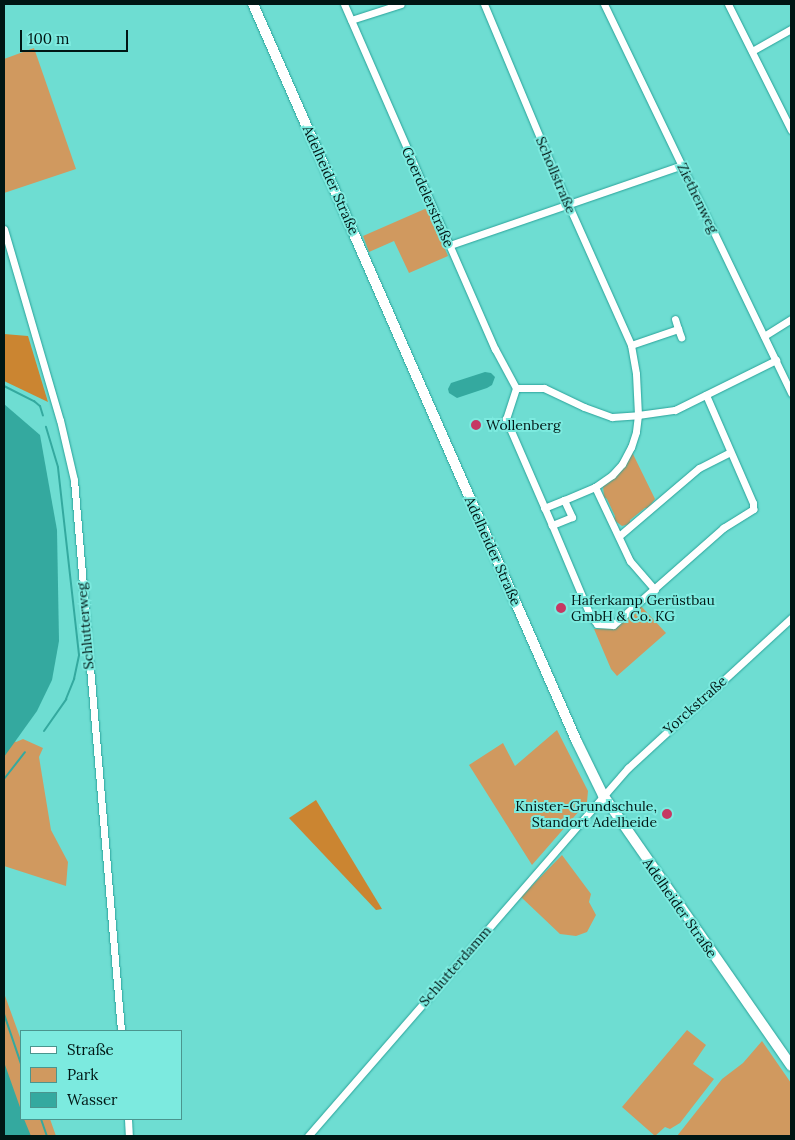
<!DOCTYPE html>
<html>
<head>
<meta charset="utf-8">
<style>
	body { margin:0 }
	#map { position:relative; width:795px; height:1140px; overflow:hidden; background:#6eddd2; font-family:Lora,serif }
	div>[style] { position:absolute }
	.green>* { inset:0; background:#d0995f }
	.forest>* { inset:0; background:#cb8531 }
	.water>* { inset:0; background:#34a99f }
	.stream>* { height:2px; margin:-1px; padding:0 1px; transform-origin:1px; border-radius:1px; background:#34a99f }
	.roads { filter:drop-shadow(0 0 1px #2aa39a) drop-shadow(0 0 1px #2aa39a) }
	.street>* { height:7px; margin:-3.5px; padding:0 3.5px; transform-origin:3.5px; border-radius:3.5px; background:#fff }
	.secondary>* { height:10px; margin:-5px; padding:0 5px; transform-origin:5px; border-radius:5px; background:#fff }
	.dots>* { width:14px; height:14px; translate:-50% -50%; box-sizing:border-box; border:2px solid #7ceadf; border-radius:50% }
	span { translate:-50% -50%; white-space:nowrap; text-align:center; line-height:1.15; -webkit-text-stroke:4px #7ceadf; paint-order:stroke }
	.street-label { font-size:14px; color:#001614 }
	.poi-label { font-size:14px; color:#001614 }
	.left { translate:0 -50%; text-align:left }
	.right { translate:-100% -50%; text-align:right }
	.frame { position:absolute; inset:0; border:5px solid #001614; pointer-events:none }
	.legend { position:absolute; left:20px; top:1030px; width:162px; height:90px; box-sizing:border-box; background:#7ceadf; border:1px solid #4a958e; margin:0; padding:6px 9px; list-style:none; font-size:15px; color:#001614 }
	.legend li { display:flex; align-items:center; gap:10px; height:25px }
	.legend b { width:25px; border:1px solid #4a958e }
	.scale { position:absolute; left:20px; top:30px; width:108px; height:22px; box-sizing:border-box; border:2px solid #001614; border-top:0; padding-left:6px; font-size:15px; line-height:18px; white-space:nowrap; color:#001614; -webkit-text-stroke:4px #7ceadf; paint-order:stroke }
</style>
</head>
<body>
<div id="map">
	<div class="green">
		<i style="clip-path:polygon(34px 48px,76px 169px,4px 193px,4px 59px)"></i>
		<i style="clip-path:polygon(427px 208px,448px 256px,409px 273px,394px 241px,369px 252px,363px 236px)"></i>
		<i style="clip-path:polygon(631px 450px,655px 499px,648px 508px,645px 508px,630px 520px,630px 524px,622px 526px,614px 520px,615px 516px,607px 499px,604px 497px,603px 486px,624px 467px)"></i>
		<i style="clip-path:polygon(640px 605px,666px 633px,617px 676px,611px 669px,594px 629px,614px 628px)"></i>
		<i style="clip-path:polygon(4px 729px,7px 737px,16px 742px,23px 739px,43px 748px,39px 757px,51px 830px,68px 862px,66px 886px,4px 866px)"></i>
		<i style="clip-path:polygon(557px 730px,588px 791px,587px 802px,532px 865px,469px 765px,503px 743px,515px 766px)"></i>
		<i style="clip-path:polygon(562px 855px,591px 894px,589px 902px,596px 915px,587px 932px,576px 936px,560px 934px,521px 897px)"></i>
		<i style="clip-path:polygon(4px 993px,21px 1040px,21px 1119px,50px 1119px,56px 1136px,4px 1136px)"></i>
		<i style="clip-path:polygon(687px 1030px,706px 1045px,693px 1064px,714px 1079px,680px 1123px,670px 1129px,665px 1127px,655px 1136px,622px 1107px)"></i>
		<i style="clip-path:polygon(762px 1041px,791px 1083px,791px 1136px,677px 1136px,722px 1079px,743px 1063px)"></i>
	</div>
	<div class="forest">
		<i style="clip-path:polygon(4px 334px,28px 336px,48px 402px,4px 381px)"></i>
		<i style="clip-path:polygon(316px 800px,382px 909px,376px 910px,289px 818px)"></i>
	</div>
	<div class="water">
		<i style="clip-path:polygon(485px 372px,491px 373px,495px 377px,492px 385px,487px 388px,457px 398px,449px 393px,448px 389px,451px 383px)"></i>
		<i style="clip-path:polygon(4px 404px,40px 435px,57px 530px,59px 641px,52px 680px,37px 711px,4px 757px)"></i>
		<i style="clip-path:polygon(4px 1062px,21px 1110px,21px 1119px,24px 1119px,31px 1136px,4px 1136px)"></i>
	</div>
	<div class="stream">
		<i style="left:4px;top:386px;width:34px;rotate:27deg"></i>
		<i style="left:34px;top:401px;width:8px;rotate:40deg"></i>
		<i style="left:40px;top:406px;width:10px;rotate:73deg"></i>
		<i style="left:44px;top:731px;width:39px;rotate:-55deg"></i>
		<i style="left:66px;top:699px;width:22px;rotate:-68deg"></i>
		<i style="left:74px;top:679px;width:25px;rotate:-78deg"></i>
		<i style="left:79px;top:655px;width:189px;rotate:-96.4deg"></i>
		<i style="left:58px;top:467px;width:42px;rotate:-106.7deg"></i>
		<i style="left:4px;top:779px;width:34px;rotate:-52deg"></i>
		<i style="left:4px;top:1014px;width:53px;rotate:71.2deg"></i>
		<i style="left:41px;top:1119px;width:18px;rotate:71deg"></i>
	</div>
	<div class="roads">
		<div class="street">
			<i style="left:344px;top:4px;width:377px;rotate:66.4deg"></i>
			<i style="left:495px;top:349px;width:44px;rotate:61.7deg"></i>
			<i style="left:484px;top:4px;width:207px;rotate:67.3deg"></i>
			<i style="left:564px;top:195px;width:164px;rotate:65.9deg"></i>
			<i style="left:631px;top:345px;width:29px;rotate:80deg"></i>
			<i style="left:636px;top:374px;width:41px;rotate:87.2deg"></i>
			<i style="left:638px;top:415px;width:17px;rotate:97deg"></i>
			<i style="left:636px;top:432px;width:16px;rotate:108deg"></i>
			<i style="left:631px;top:447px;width:19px;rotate:118deg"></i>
			<i style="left:622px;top:464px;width:15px;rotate:132deg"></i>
			<i style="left:612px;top:475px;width:21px;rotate:145deg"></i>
			<i style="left:595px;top:487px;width:34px;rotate:157deg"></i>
			<i style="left:604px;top:4px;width:432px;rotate:64.3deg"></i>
			<i style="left:728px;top:4px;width:141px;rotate:63.4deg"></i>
			<i style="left:351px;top:20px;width:52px;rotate:-17.7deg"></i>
			<i style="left:752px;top:51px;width:45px;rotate:-29.4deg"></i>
			<i style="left:4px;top:229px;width:199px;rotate:73.7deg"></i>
			<i style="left:60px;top:420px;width:62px;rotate:76.9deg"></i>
			<i style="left:74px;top:480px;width:553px;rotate:85.12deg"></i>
			<i style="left:450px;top:245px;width:245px;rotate:-19deg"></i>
			<i style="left:675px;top:319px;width:10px;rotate:73deg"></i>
			<i style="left:764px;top:336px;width:32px;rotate:-32deg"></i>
			<i style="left:631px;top:345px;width:50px;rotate:-18.8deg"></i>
			<i style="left:678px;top:329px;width:9px;rotate:69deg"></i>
			<i style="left:595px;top:487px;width:82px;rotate:64.7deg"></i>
			<i style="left:630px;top:561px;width:38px;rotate:49deg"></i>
			<i style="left:544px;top:508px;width:22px;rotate:-22deg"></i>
			<i style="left:564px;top:500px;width:19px;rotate:65deg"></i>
			<i style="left:572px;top:517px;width:22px;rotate:158deg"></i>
			<i style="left:552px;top:525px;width:116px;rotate:-113.5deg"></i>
			<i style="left:506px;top:419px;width:33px;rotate:-72deg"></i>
			<i style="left:516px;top:388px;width:28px"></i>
			<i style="left:544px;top:388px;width:44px;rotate:25.4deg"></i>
			<i style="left:584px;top:407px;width:30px;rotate:20deg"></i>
			<i style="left:612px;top:417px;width:26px;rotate:-4deg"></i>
			<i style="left:638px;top:415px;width:37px;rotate:-8deg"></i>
			<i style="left:675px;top:410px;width:113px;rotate:-26.3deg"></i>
			<i style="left:552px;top:525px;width:98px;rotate:67.1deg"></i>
			<i style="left:590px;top:615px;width:11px;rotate:52deg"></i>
			<i style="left:597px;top:624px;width:16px;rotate:4deg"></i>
			<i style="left:613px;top:625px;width:147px;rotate:-41.4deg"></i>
			<i style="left:723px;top:528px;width:36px;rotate:-32deg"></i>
			<i style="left:753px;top:509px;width:6px;rotate:-90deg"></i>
			<i style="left:753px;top:503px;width:118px;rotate:-113.5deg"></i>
			<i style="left:619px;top:536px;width:105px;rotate:-40.4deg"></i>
			<i style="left:699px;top:468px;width:35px;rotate:-27deg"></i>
			<i style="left:128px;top:1119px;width:17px;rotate:87deg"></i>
			<i style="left:308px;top:1136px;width:488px;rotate:-49deg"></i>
			<i style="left:628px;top:768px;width:222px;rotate:-42.6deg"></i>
		</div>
		<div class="secondary">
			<i style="left:253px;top:4px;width:806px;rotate:66.3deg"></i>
			<i style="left:577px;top:742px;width:59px;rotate:63.9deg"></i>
			<i style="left:603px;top:795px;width:330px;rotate:55.2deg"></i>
		</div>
	</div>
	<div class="dots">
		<i style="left:476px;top:425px;background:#c63863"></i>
		<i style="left:561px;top:608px;background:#c63863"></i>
		<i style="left:667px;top:814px;background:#c63863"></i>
	</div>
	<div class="street-label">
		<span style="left:556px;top:175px;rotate:67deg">Schollstraße</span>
		<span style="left:331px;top:180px;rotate:66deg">Adelheider Straße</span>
		<span style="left:428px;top:197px;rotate:66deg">Goerdelerstraße</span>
		<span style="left:698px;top:198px;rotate:64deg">Ziethenweg</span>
		<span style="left:493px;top:551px;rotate:66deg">Adelheider Straße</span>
		<span style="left:85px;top:626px;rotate:-95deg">Schlutterweg</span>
		<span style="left:695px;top:705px;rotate:-42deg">Yorckstraße</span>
		<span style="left:680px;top:908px;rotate:55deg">Adelheider Straße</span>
		<span style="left:455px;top:966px;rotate:-49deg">Schlutterdamm</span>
	</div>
	<div class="poi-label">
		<span class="left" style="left:486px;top:425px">Wollenberg</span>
		<span class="left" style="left:571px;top:608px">Haferkamp Gerüstbau<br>GmbH &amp; Co. KG</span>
		<span class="right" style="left:657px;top:814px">Knister-Grundschule,<br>Standort Adelheide</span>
	</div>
	<div class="frame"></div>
	<ul class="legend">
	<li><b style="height:6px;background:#fff"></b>Straße</li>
	<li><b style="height:14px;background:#d0995f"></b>Park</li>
	<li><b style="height:14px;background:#34a99f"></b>Wasser</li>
	</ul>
	<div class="scale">100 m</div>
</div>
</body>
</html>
